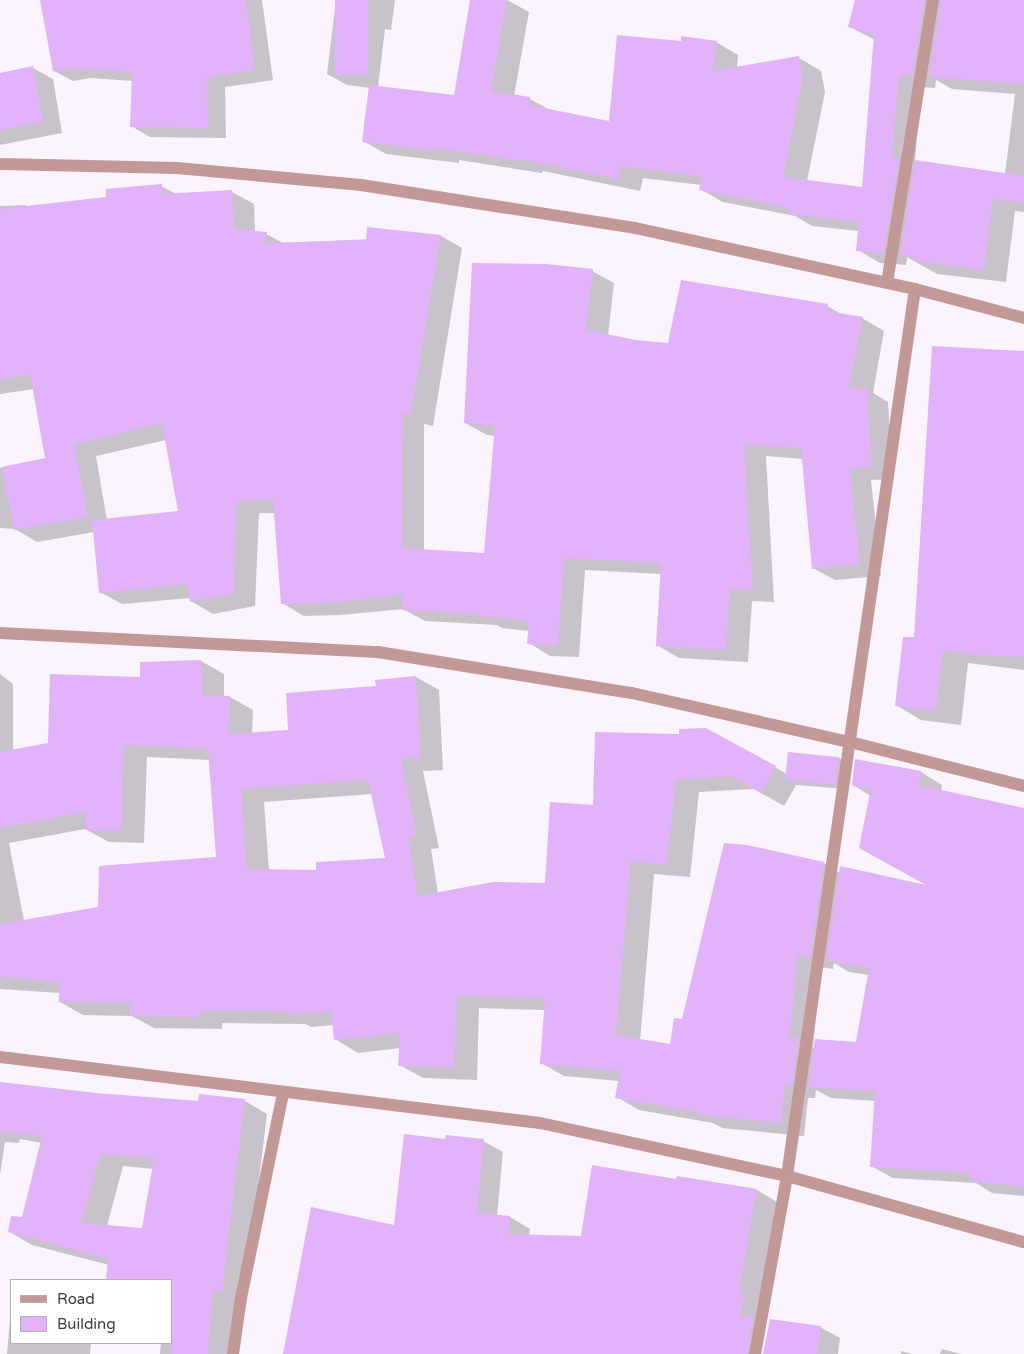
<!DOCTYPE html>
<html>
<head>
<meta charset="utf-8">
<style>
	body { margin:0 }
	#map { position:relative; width:1024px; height:1354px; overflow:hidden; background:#fbf4fe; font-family:"Varela Round",sans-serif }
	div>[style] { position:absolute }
	.shadow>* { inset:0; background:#0003 }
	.building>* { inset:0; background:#e2b2fa; transform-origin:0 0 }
	.minor>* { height:12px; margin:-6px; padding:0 6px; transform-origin:6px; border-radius:6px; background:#c39997 }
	span { translate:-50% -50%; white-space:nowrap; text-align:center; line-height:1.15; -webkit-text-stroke:4px #fff; paint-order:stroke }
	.legend { position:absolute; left:10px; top:1279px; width:162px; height:65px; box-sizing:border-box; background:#fff; border:1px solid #b1b0b2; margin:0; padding:6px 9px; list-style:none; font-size:15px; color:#3c3a3e }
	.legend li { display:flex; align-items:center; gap:10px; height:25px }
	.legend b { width:25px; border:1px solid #b1b0b2 }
</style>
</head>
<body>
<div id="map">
	<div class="shadow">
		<i style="clip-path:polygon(68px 0,262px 0,273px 80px,225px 87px,226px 138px,150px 137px,131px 126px,133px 81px,90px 78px,73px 81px,54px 71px)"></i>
		<i style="clip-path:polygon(evenodd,336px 0,395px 0,391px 30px,385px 29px,378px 87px,455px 97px,471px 0,507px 0,529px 12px,514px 96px,530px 99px,550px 110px,610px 123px,682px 43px,716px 42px,738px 55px,737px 68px,799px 58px,821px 71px,825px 92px,807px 181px,863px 188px,875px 40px,850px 27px,857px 0,1024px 0,1024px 212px,1015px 211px,1006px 282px,937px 274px,907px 257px,906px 265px,880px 263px,858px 250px,859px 231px,812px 226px,795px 216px,723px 202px,700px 189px,701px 185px,643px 178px,640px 191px,543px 171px,542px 173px,459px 160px,459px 163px,386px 154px,363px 141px,370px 88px,347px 85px,327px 74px,336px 0,936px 80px,952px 89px,1015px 94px,1005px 174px,915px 162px,921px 87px,935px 88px,936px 80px)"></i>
		<i style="clip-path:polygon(33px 68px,53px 79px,62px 133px,0 145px,0 74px)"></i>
		<i style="clip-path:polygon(evenodd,161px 186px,176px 194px,232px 192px,254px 204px,255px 232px,266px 234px,283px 243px,441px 236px,462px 248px,433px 426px,424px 424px,424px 551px,485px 554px,495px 436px,487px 435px,465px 423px,592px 271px,614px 283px,608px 336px,636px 342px,669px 344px,827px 306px,843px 315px,862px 318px,884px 331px,873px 393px,888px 402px,893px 479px,871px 480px,881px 576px,835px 580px,813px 568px,803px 459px,766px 456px,774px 602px,752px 601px,748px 662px,679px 658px,657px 645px,662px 574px,585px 570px,579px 657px,550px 656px,529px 643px,529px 631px,502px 628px,497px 625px,425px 621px,403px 609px,340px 615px,304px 616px,282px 603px,275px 513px,259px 513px,255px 606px,213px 614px,191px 601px,190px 598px,122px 604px,100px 592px,94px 532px,37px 542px,15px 529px,0 528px,0 468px,47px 460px,34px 389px,0 394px,0 206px,25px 205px,29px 207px,107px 198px,161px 186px,166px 440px,180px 512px,107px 520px,96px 456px,166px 440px)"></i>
		<i style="clip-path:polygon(1024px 352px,1024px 670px,968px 663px,961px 725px,921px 720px,896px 705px,915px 638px)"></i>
		<i style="clip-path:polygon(evenodd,201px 661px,224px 674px,224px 697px,230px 697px,253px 710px,252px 734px,290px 731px,377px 687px,416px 677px,439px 690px,443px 770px,423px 771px,439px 848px,431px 849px,438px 893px,546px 884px,594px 806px,680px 736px,706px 729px,787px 774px,789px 754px,839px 758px,849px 763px,845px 789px,796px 785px,784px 806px,754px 789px,699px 792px,690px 877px,654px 874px,640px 1041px,672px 1046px,683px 1021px,824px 863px,840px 873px,930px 887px,871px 796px,853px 785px,856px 760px,921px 772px,942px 785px,941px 791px,1024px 832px,1024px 1196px,992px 1193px,976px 1183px,893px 1178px,871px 1166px,876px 1101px,831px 1098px,816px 1090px,815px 1098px,808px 1098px,804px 1136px,722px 1128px,713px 1123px,639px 1110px,617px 1097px,619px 1081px,564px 1076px,541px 1063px,545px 1010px,479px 1008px,477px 1080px,423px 1078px,400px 1065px,400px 1048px,358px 1053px,335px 1039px,334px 1025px,312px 1027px,305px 1024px,222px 1023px,222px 1029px,154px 1028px,132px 1016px,83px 1015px,60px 1002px,60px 993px,0 989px,0 674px,13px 684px,13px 750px,49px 744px,142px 679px,201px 661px,147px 757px,210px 760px,217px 858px,100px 908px,24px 921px,9px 843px,85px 829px,109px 842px,144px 843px,147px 757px,201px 661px,372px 794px,386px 859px,317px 871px,269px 871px,264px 802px,372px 794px,201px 661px,834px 963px,849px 972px,869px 975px,857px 1043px,813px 1048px,821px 967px,833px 969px,834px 963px)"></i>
		<i style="clip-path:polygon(evenodd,0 1084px,95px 1095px,200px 1102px,245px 1101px,267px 1114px,244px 1304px,231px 1354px,160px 1354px,161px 1343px,171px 1343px,171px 1280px,109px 1280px,107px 1279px,109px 1265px,32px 1245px,10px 1232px,23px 1218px,42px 1143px,20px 1139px,19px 1143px,5px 1142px,0 1175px,0 1084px,123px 1166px,154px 1169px,143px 1229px,107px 1226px,123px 1166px)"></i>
		<i style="clip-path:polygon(447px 1140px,483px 1141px,503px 1152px,497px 1216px,510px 1217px,530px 1229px,529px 1236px,582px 1237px,677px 1181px,678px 1177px,757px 1190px,777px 1202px,753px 1354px,284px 1354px,395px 1226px)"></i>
		<i style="clip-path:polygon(11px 1306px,11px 1343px,91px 1343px,90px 1354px,7px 1354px)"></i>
		<i style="clip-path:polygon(820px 1327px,840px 1338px,838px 1354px,784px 1354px)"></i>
		<i style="clip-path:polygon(942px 1349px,961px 1354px,940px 1354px)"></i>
		<i style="clip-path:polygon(901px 1351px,912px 1354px,901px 1354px)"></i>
	</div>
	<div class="building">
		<i style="clip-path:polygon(40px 0,246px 0,255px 70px,207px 77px,208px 128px,130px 127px,132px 72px,71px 68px,53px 71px)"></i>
		<i style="left:335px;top:0;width:33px;height:75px"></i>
		<i style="clip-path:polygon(470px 0,507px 0,491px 91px,530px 97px,529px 105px,609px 121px,617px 35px,681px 41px,681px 36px,717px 41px,713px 71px,799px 56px,803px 78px,783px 177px,862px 187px,874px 34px,848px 27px,855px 0,925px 0,912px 76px,899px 75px,892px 157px,899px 158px,884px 253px,856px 251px,859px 222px,788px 214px,789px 208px,699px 190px,702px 176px,621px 166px,618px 179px,520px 159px,520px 161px,437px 148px,437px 151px,362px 142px,369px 85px,454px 95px)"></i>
		<i style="clip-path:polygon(941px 0,1024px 0,1024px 84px,929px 77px)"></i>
		<i style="clip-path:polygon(33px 66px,43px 122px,0 130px,0 73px)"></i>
		<i style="clip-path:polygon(915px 160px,1024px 176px,1024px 202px,993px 199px,984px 270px,913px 261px,914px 256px,900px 255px)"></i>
		<i style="clip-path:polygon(162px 184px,162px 194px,232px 190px,234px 229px,267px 232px,266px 243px,366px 240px,367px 227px,441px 235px,411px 414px,403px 413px,402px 548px,484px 553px,495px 425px,464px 423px,472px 263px,546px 264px,593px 269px,586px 330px,636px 340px,668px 343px,681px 280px,828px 304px,827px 311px,863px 317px,849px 389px,867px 388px,872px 467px,850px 468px,860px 564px,812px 569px,801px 448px,744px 445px,753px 590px,730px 589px,726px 650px,656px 646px,661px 563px,564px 558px,558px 646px,527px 644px,529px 621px,479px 616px,479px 614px,402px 610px,402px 595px,317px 604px,281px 604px,273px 500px,237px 501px,234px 594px,190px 602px,187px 584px,99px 593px,92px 520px,178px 511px,162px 423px,74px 444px,88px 517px,14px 530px,2px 467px,45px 458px,30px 374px,0 380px,0 209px,106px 197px,106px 189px)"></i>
		<i style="clip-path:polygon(932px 346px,1024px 351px,1024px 657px,976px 655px,943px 650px,936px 711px,895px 706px,903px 637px,914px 637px)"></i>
		<i style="clip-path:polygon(evenodd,201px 660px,202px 696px,230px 696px,229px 734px,288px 730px,286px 693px,376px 686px,375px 680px,416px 676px,421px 757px,401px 759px,417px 835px,408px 837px,418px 896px,493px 882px,545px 883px,550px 802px,593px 805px,595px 732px,679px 734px,679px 729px,706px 728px,776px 766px,761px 793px,730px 776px,676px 780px,667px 865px,631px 861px,616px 1035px,670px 1044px,674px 1018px,682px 1019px,724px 843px,747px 845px,824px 862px,810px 957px,798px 955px,790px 1038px,799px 1038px,792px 1086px,785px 1085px,781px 1123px,698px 1115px,698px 1112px,615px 1098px,620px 1071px,540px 1064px,545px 998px,457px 996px,454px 1068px,398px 1066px,400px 1033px,334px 1040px,331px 1011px,287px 1015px,287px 1011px,200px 1011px,200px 1017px,130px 1016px,130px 1003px,59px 1002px,59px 982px,0 977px,0 924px,98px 907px,99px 866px,216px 857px,208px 749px,124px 745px,121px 831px,85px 830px,86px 812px,0 828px,0 752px,48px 743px,50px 674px,140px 677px,140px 662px,201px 660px,368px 780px,385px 858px,316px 862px,316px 870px,247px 869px,241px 789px,368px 780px)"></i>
		<i style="left:788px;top:752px;width:51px;height:28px;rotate:6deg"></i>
		<i style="clip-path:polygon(855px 759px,921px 771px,919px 785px,1024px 808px,1024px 1187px,970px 1181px,971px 1173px,870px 1167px,875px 1091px,808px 1087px,815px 1039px,856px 1042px,869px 968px,826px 960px,840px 866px,926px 885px,859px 848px,871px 788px,852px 786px)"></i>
		<i style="clip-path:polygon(evenodd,0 1082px,96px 1093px,198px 1101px,199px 1094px,245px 1099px,222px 1292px,213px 1291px,208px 1354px,171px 1354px,171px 1280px,106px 1280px,108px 1259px,8px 1232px,11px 1216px,22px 1217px,42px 1136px,0 1132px,0 1082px,100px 1154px,154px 1158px,142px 1228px,82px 1223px,100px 1154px)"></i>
		<i style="clip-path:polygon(404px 1134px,445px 1139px,446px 1135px,484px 1139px,477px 1213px,510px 1216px,509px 1234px,581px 1236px,592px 1165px,676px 1179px,677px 1176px,757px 1189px,739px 1292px,745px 1294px,740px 1315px,753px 1317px,747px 1354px,283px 1354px,311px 1207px,394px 1225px)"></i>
		<i style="clip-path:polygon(770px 1319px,821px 1326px,817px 1354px,763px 1354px)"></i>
	</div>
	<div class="minor">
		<i style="left:0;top:164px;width:177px;rotate:1.3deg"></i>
		<i style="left:177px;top:168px;width:185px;rotate:5.3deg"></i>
		<i style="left:361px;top:185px;width:277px;rotate:8.9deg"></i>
		<i style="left:635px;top:228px;width:287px;rotate:12.3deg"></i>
		<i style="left:915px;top:289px;width:113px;rotate:14.9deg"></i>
		<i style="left:887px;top:283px;width:287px;rotate:-80.8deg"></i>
		<i style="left:0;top:633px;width:378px;rotate:2.9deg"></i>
		<i style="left:378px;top:652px;width:257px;rotate:9.2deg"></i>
		<i style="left:632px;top:693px;width:223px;rotate:12.7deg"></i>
		<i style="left:850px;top:742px;width:179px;rotate:14.2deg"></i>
		<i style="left:0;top:1057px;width:544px;rotate:6.97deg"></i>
		<i style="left:540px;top:1123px;width:253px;rotate:12.1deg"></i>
		<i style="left:787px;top:1176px;width:246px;rotate:15.6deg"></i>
		<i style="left:233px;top:1354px;width:57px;rotate:-81.9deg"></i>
		<i style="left:241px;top:1298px;width:209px;rotate:-78.4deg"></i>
		<i style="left:755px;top:1354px;width:181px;rotate:-79.8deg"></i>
		<i style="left:787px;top:1176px;width:896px;rotate:-81.79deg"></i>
	</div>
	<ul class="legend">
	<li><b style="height:6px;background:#c39997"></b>Road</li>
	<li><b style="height:14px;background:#e2b2fa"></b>Building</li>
	</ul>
</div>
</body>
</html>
